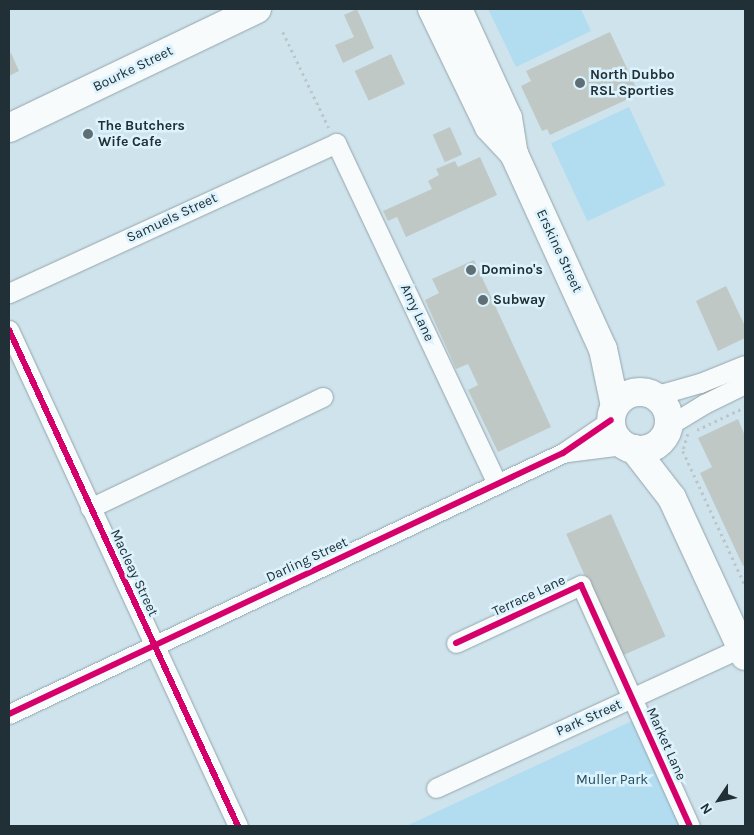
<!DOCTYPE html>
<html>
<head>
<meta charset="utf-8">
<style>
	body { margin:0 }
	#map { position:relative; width:754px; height:835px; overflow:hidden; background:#cfe3ec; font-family:Karla,sans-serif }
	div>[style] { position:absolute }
	.green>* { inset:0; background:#b2ddf0; transform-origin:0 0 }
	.building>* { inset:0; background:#c0c8c6; transform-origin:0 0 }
	.path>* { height:2.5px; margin-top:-1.25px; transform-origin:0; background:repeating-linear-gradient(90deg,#bdc5c8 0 2.5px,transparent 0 6.5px) }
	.roads { filter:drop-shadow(0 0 1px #94a4ab) drop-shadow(0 0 1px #94a4ab) }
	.minor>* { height:19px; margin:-9.5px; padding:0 9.5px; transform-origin:9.5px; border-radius:9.5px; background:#f8fbfc }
	.highway>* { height:28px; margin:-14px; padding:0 14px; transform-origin:14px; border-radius:14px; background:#f8fbfc }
	.highway>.ring { margin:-14px; padding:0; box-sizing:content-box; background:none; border:28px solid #f8fbfc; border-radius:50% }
	.cycleway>* { height:6px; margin:-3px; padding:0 3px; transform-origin:3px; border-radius:3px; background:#d6006c }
	.dots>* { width:14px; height:14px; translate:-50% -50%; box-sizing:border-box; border:2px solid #dcf3fd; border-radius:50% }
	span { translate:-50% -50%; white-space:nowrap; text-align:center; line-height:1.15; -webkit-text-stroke:5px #dcf3fd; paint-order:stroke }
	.street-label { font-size:14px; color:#213036 }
	.poi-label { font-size:14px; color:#213036; font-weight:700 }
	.left { translate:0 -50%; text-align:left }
	.park-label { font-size:14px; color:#214c5e }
	.frame { position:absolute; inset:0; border:10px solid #213036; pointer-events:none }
	.north { position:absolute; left:694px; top:775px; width:50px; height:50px; -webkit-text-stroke:4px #dcf3fd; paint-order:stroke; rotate:236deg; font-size:14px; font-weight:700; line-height:20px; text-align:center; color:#213036 }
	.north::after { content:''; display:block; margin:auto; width:18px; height:22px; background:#213036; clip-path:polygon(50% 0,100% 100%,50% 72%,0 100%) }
</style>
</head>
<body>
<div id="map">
	<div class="green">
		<i style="clip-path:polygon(488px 9px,581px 9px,591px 31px,516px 67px)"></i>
		<i style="left:629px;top:107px;width:86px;height:86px;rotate:65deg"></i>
		<i style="clip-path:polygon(634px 720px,683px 826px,406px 826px)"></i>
	</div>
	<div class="building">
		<i style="clip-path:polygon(357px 9px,374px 48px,343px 63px,335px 45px,354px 37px,344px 15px)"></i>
		<i style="clip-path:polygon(610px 32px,639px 94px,550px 135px,547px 129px,542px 131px,521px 86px,531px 81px,526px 71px)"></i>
		<i style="clip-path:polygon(11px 53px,19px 71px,9px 76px,9px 54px)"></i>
		<i style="left:391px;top:54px;width:33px;height:40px;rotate:65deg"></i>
		<i style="left:450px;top:127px;width:30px;height:19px;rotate:66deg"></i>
		<i style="clip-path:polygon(480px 157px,497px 195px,406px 237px,397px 217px,388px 221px,383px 211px,432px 189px,428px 181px,439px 175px,436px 169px,455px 161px,458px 167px)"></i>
		<i style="clip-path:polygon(474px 260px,551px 427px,498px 452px,468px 390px,478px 385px,468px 364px,456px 369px,425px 300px,439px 293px,432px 279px)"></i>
		<i style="clip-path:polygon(726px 286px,745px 326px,745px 338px,718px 351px,696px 301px)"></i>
		<i style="clip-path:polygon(738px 419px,745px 436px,745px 565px,743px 566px,700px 473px,712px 467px,698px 438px)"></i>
		<i style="left:611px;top:514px;width:134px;height:49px;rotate:66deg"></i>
	</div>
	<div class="path">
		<i style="left:283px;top:32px;width:106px;rotate:64.4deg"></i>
		<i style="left:697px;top:430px;width:53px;rotate:-25.6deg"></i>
		<i style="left:688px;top:434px;width:18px;rotate:106deg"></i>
		<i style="left:683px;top:451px;width:148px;rotate:65.2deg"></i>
	</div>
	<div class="roads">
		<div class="minor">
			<i style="left:9px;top:293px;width:360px;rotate:-24.6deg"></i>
			<i style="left:336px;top:143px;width:377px;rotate:64.7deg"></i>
			<i style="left:9px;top:330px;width:546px;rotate:65.22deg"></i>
			<i style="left:654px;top:396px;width:48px;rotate:-15.8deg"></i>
			<i style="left:700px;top:383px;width:48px;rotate:-21.8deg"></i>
			<i style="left:668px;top:426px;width:42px;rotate:-31.4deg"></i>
			<i style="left:704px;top:404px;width:46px;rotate:-26deg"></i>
			<i style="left:567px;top:452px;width:56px;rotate:-7.1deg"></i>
			<i style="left:90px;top:508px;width:258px;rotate:-25.5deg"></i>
			<i style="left:456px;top:643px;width:138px;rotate:-24.9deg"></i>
			<i style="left:581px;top:585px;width:265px;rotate:65.7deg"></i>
			<i style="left:9px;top:714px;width:612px;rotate:-25.23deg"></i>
			<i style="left:563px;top:453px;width:58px;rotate:-34.5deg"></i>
			<i style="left:436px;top:788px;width:336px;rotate:-24.7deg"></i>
		</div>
		<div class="highway">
			<i style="left:432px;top:9px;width:131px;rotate:64.2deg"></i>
			<i style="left:489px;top:127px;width:37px;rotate:47deg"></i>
			<i style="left:458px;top:9px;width:120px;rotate:65.4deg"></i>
			<i style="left:508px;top:118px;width:36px;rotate:81deg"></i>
			<i style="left:514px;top:154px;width:214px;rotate:65.5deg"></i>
			<i style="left:603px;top:349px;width:58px;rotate:78.1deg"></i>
			<i style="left:9px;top:128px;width:275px;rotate:-25.6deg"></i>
			<i class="ring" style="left:611px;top:392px;width:30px;height:30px"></i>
			<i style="left:634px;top:449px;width:62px;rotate:52.2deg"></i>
			<i style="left:672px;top:498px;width:174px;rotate:65.2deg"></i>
		</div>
	</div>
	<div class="cycleway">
		<i style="left:9px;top:330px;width:546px;rotate:65.22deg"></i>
		<i style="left:456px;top:643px;width:138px;rotate:-24.9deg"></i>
		<i style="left:581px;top:585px;width:265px;rotate:65.7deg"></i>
		<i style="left:9px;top:714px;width:612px;rotate:-25.23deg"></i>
		<i style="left:563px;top:453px;width:58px;rotate:-34.5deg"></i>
	</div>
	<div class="dots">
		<i style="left:580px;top:83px;background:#5e6f76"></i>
		<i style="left:88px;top:134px;background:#5e6f76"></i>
		<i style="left:471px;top:270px;background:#5e6f76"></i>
		<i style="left:483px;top:300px;background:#5e6f76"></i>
	</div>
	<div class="street-label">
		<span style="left:133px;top:69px;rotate:-26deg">Bourke Street</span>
		<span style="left:172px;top:218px;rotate:-25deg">Samuels Street</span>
		<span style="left:559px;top:251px;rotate:65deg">Erskine Street</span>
		<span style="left:417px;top:313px;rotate:65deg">Amy Lane</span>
		<span style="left:307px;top:560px;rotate:-25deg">Darling Street</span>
		<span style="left:134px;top:573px;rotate:65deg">Macleay Street</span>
		<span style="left:529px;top:596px;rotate:-25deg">Terrace Lane</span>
		<span style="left:589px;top:718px;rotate:-24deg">Park Street</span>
		<span style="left:666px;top:744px;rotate:66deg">Market Lane</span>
	</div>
	<div class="poi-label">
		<span class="left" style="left:590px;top:83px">North Dubbo<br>RSL Sporties</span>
		<span class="left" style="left:98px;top:134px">The Butchers<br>Wife Cafe</span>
		<span class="left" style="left:481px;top:270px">Domino's</span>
		<span class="left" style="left:493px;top:300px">Subway</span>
	</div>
	<div class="park-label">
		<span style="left:612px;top:780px">Muller Park</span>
	</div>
	<div class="frame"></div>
	<div class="north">N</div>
</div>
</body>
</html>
